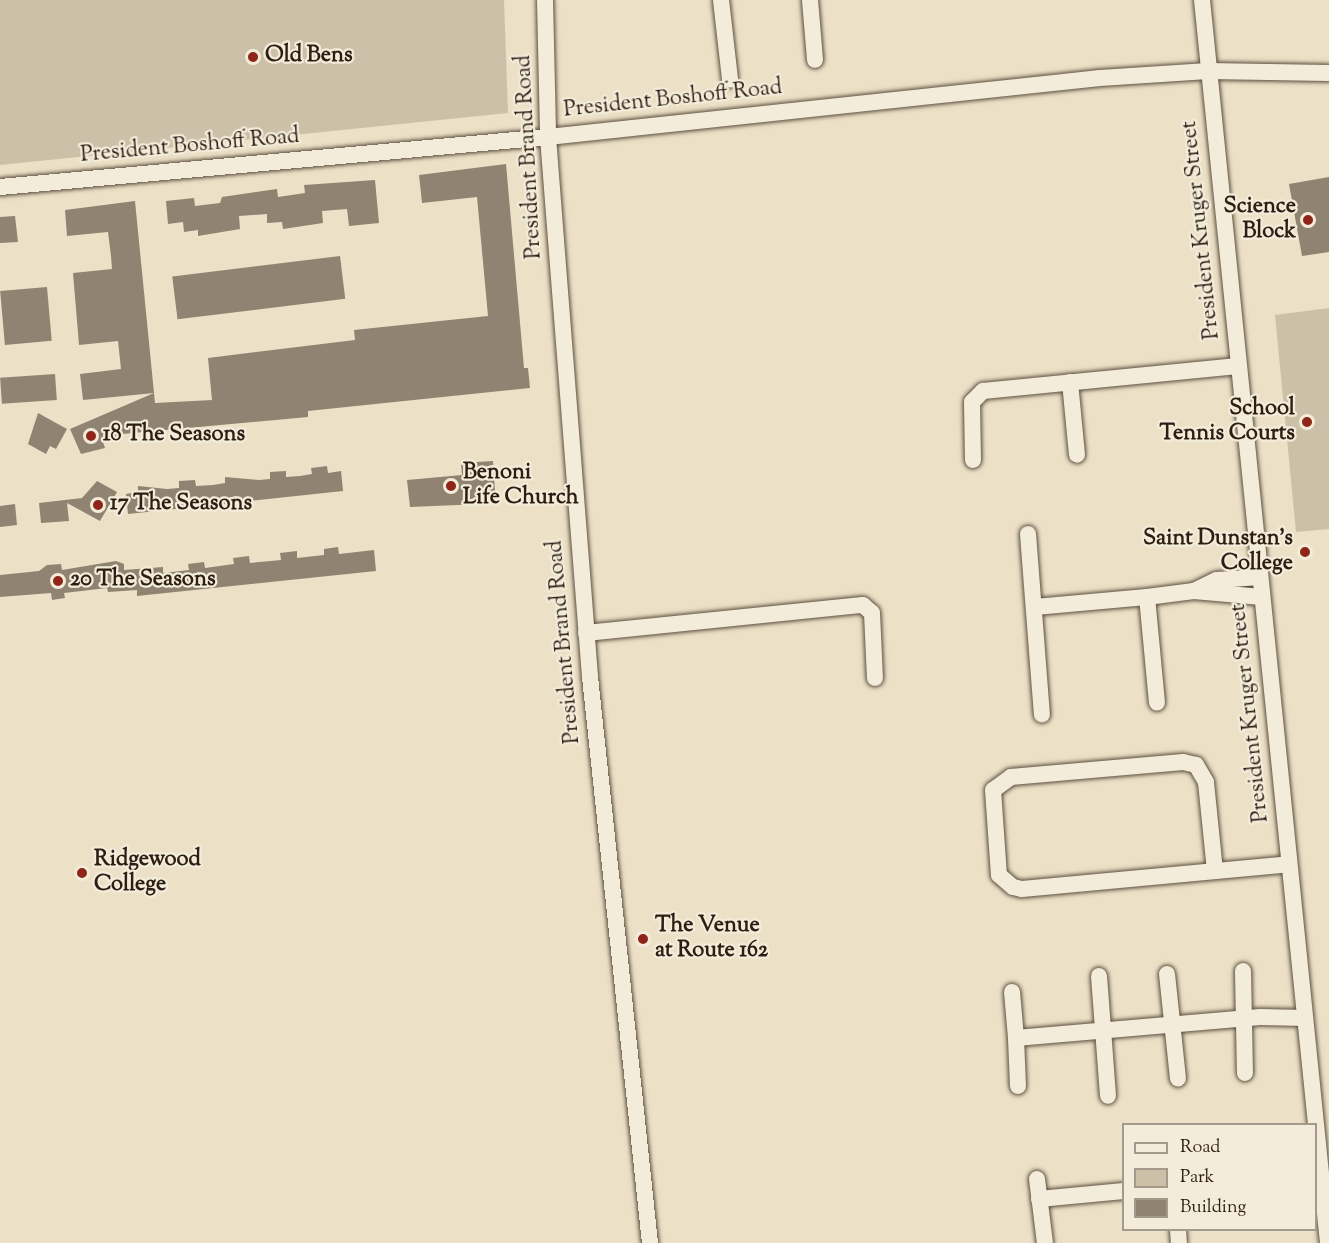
<!DOCTYPE html>
<html>
<head>
<meta charset="utf-8">
<style>
	body { margin:0 }
	#map { position:relative; width:1329px; height:1243px; overflow:hidden; background:#ece1c6; font-family:"Sorts Mill Goudy",serif }
	div>[style] { position:absolute }
	.green>* { inset:0; background:#ccc0a8 }
	.building>* { inset:0; background:#908371; transform-origin:0 0 }
	.roads { filter:drop-shadow(0 0 2px #5d4f40) drop-shadow(0 0 2px #5d4f40) }
	.street>* { height:16px; margin:-8px; padding:0 8px; transform-origin:8px; border-radius:8px; background:#f3ecda }
	.dots>* { width:16px; height:16px; translate:-50% -50%; box-sizing:border-box; border:3px solid #f3ecda; border-radius:50% }
	span { translate:-50% -50%; white-space:nowrap; text-align:center; line-height:1.15; -webkit-text-stroke:4.5px #f3ecda; paint-order:stroke }
	.poi-label { font-size:22px; color:#2d1e14; font-weight:700 }
	.left { translate:0 -50%; text-align:left }
	.right { translate:-100% -50%; text-align:right }
	.street-label { font-size:22px; color:#2d1e14 }
	.legend { position:absolute; left:1122px; top:1123px; width:195px; height:108px; box-sizing:border-box; background:#f3ecda; border:2px solid #a49a8b; margin:0; padding:8px 10px; list-style:none; font-size:18px; color:#2d1e14 }
	.legend li { display:flex; align-items:center; gap:12px; height:30px }
	.legend b { width:30px; border:2px solid #a49a8b }
</style>
</head>
<body>
<div id="map">
	<div class="green">
		<i style="clip-path:polygon(0 0,504px 0,508px 113px,0 165px)"></i>
		<i style="clip-path:polygon(1329px 308px,1329px 529px,1296px 532px,1275px 315px)"></i>
	</div>
	<div class="building">
		<i style="clip-path:polygon(506px 164px,524px 368px,528px 368px,530px 388px,308px 411px,308px 417px,122px 434px,103px 442px,105px 448px,81px 454px,70px 429px,154px 393px,155px 403px,212px 400px,208px 358px,355px 340px,354px 330px,488px 316px,477px 197px,422px 203px,419px 175px)"></i>
		<i style="clip-path:polygon(1329px 177px,1329px 252px,1302px 256px,1289px 184px)"></i>
		<i style="clip-path:polygon(375px 180px,379px 223px,349px 226px,347px 209px,322px 211px,323px 223px,283px 229px,282px 222px,267px 223px,267px 214px,239px 216px,240px 229px,198px 236px,198px 230px,184px 232px,183px 222px,168px 224px,166px 201px,194px 198px,195px 206px,220px 203px,222px 197px,277px 189px,278px 197px,305px 193px,304px 185px)"></i>
		<i style="clip-path:polygon(135px 201px,154px 393px,83px 400px,80px 374px,121px 369px,118px 341px,79px 345px,73px 273px,112px 269px,111px 256px,108px 232px,67px 236px,65px 210px)"></i>
		<i style="clip-path:polygon(15px 216px,18px 242px,0 243px,0 217px)"></i>
		<i style="left:340px;top:256px;width:43px;height:169px;rotate:83deg"></i>
		<i style="left:47px;top:287px;width:54px;height:47px;rotate:85deg"></i>
		<i style="left:55px;top:374px;width:26px;height:55px;rotate:86deg"></i>
		<i style="clip-path:polygon(38px 413px,67px 429px,56px 449px,50px 446px,46px 454px,28px 444px)"></i>
		<i style="clip-path:polygon(493px 461px,495px 492px,480px 493px,481px 504px,410px 507px,407px 480px,462px 475px,461px 463px)"></i>
		<i style="clip-path:polygon(327px 466px,328px 473px,341px 471px,343px 491px,128px 514px,126px 494px,138px 492px,138px 486px,167px 489px,179px 488px,179px 481px,195px 480px,196px 486px,213px 485px,225px 483px,225px 477px,259px 480px,270px 479px,270px 472px,286px 471px,286px 477px,300px 476px,312px 474px,311px 468px)"></i>
		<i style="clip-path:polygon(97px 481px,117px 492px,100px 521px,67px 503px,69px 521px,41px 523px,39px 503px,82px 498px)"></i>
		<i style="clip-path:polygon(15px 504px,17px 525px,0 527px,0 506px)"></i>
		<i style="clip-path:polygon(338px 547px,339px 554px,374px 550px,376px 571px,137px 596px,137px 590px,108px 592px,107px 588px,64px 593px,65px 598px,52px 600px,51px 593px,0 597px,0 575px,39px 571px,47px 565px,61px 564px,62px 570px,116px 561px,124px 564px,124px 570px,163px 567px,163px 573px,189px 570px,188px 564px,204px 562px,205px 568px,234px 564px,233px 558px,249px 556px,250px 563px,281px 560px,280px 553px,297px 551px,297px 558px,324px 555px,324px 549px)"></i>
	</div>
	<div class="roads">
		<div class="street">
			<i style="left:545px;top:0;width:137px;rotate:88.7deg"></i>
			<i style="left:548px;top:137px;width:542px;rotate:85.55deg"></i>
			<i style="left:590px;top:677px;width:569px;rotate:83.95deg"></i>
			<i style="left:721px;top:0;width:80px;rotate:83.5deg"></i>
			<i style="left:810px;top:0;width:60px;rotate:85.2deg"></i>
			<i style="left:1202px;top:0;width:1249px;rotate:84.21deg"></i>
			<i style="left:0;top:187px;width:550px;rotate:-5.21deg"></i>
			<i style="left:548px;top:137px;width:555px;rotate:-6.1deg"></i>
			<i style="left:1100px;top:78px;width:108px;rotate:-3.7deg"></i>
			<i style="left:1208px;top:71px;width:121px;rotate:0.9deg"></i>
			<i style="left:1070px;top:382px;width:73px;rotate:84.5deg"></i>
			<i style="left:973px;top:460px;width:58px;rotate:-91deg"></i>
			<i style="left:972px;top:402px;width:16px;rotate:-45deg"></i>
			<i style="left:983px;top:391px;width:256px;rotate:-5.6deg"></i>
			<i style="left:1028px;top:534px;width:181px;rotate:85.6deg"></i>
			<i style="left:1194px;top:591px;width:68px;rotate:5deg"></i>
			<i style="left:1147px;top:597px;width:106px;rotate:84.6deg"></i>
			<i style="left:1035px;top:607px;width:112px;rotate:-5.1deg"></i>
			<i style="left:1147px;top:597px;width:47px;rotate:-7.3deg"></i>
			<i style="left:1194px;top:591px;width:25px;rotate:-26deg"></i>
			<i style="left:1217px;top:580px;width:43px;rotate:-4deg"></i>
			<i style="left:586px;top:633px;width:278px;rotate:-5.8deg"></i>
			<i style="left:863px;top:605px;width:12px;rotate:42deg"></i>
			<i style="left:872px;top:613px;width:65px;rotate:87.4deg"></i>
			<i style="left:1215px;top:871px;width:89px;rotate:-95.8deg"></i>
			<i style="left:1206px;top:782px;width:20px;rotate:-120deg"></i>
			<i style="left:1196px;top:765px;width:13px;rotate:-167deg"></i>
			<i style="left:1183px;top:762px;width:173px;rotate:175deg"></i>
			<i style="left:1011px;top:777px;width:22px;rotate:144deg"></i>
			<i style="left:993px;top:790px;width:85px;rotate:86deg"></i>
			<i style="left:999px;top:875px;width:18px;rotate:41deg"></i>
			<i style="left:1013px;top:887px;width:9px;rotate:13deg"></i>
			<i style="left:1022px;top:889px;width:268px;rotate:-5.3deg"></i>
			<i style="left:1243px;top:971px;width:102px;rotate:88.9deg"></i>
			<i style="left:1167px;top:974px;width:105px;rotate:84deg"></i>
			<i style="left:1099px;top:976px;width:120px;rotate:85.7deg"></i>
			<i style="left:1012px;top:992px;width:46px;rotate:85deg"></i>
			<i style="left:1018px;top:1086px;width:48px;rotate:-92.4deg"></i>
			<i style="left:1016px;top:1038px;width:245px;rotate:-4.9deg"></i>
			<i style="left:1260px;top:1017px;width:45px;rotate:1.3deg"></i>
			<i style="left:1037px;top:1179px;width:64px;rotate:82.9deg"></i>
			<i style="left:1039px;top:1199px;width:85px;rotate:-5.4deg"></i>
			<i style="left:1178px;top:1230px;width:13px;rotate:86deg"></i>
		</div>
	</div>
	<div class="dots">
		<i style="left:253px;top:57px;background:#8f2418"></i>
		<i style="left:1308px;top:220px;background:#8f2418"></i>
		<i style="left:1307px;top:422px;background:#8f2418"></i>
		<i style="left:91px;top:436px;background:#8f2418"></i>
		<i style="left:451px;top:486px;background:#8f2418"></i>
		<i style="left:98px;top:505px;background:#8f2418"></i>
		<i style="left:1305px;top:552px;background:#8f2418"></i>
		<i style="left:58px;top:581px;background:#8f2418"></i>
		<i style="left:82px;top:873px;background:#8f2418"></i>
		<i style="left:643px;top:939px;background:#8f2418"></i>
	</div>
	<div class="poi-label">
		<span class="left" style="left:265px;top:57px">Old Bens</span>
		<span class="right" style="left:1296px;top:220px">Science<br>Block</span>
		<span class="right" style="left:1295px;top:422px">School<br>Tennis Courts</span>
		<span class="left" style="left:103px;top:436px">18 The Seasons</span>
		<span class="left" style="left:463px;top:486px">Benoni<br>Life Church</span>
		<span class="left" style="left:110px;top:505px">17 The Seasons</span>
		<span class="right" style="left:1293px;top:552px">Saint Dunstan's<br>College</span>
		<span class="left" style="left:70px;top:581px">20 The Seasons</span>
		<span class="left" style="left:94px;top:873px">Ridgewood<br>College</span>
		<span class="left" style="left:655px;top:939px">The Venue<br>at Route 162</span>
	</div>
	<div class="street-label">
		<span style="left:673px;top:100px;rotate:-6deg">President Boshoff Road</span>
		<span style="left:190px;top:147px;rotate:-5deg">President Boshoff Road</span>
		<span style="left:530px;top:157px;rotate:-93deg">President Brand Road</span>
		<span style="left:1202px;top:230px;rotate:-96deg">President Kruger Street</span>
		<span style="left:565px;top:642px;rotate:-95deg">President Brand Road</span>
		<span style="left:1251px;top:713px;rotate:-96deg">President Kruger Street</span>
	</div>
	<ul class="legend">
	<li><b style="height:8px;background:#f3ecda"></b>Road</li>
	<li><b style="height:16px;background:#ccc0a8"></b>Park</li>
	<li><b style="height:16px;background:#908371"></b>Building</li>
	</ul>
</div>
</body>
</html>
